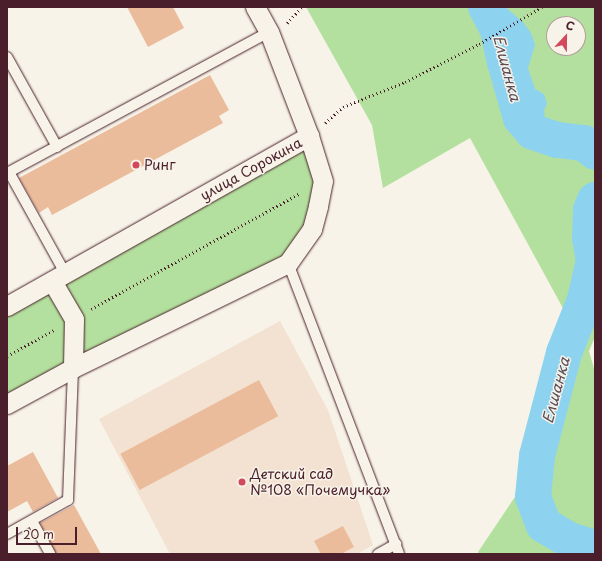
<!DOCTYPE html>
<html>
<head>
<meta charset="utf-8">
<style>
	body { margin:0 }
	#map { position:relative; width:602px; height:561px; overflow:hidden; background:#f7f3e8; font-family:"Playpen Sans",sans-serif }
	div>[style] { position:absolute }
	.built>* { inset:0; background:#f3e2d1 }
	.green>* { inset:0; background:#b3e09e }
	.water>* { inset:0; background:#8dd3ef }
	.river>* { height:36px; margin:-18px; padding:0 18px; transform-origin:18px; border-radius:18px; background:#8dd3ef }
	.building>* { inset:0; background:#ebbc9c; transform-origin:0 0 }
	.path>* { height:2.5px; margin-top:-1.25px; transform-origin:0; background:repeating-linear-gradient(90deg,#4a1f2b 0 1px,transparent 0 4px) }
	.roads { filter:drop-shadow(0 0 1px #4a1f2b) drop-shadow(0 0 1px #4a1f2b) }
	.service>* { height:10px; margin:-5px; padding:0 5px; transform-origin:5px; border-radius:5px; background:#f7f3e8 }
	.minor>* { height:19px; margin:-9.5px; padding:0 9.5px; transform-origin:9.5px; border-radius:9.5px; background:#f7f3e8 }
	.dots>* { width:11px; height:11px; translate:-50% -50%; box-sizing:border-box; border:2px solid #f7f3e8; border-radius:50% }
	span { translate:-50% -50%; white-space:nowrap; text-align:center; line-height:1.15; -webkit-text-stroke:3px #f7f3e8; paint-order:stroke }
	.poi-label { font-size:14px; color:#4a1f2b }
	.left { translate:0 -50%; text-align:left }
	.street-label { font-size:14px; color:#4a1f2b }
	.water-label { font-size:15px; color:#5b4c5c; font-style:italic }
	.frame { position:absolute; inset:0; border:8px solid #4a1f2b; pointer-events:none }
	.north { position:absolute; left:546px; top:16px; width:40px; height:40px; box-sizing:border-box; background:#f7f3e8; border:1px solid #b29e9c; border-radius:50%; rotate:22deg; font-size:11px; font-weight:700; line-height:16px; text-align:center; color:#4a1f2b }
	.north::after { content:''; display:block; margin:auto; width:14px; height:18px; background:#d1495b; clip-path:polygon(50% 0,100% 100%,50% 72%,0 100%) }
	.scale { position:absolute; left:16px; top:527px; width:61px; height:18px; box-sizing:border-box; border:2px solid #4a1f2b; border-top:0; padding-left:5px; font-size:12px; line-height:14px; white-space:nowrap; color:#4a1f2b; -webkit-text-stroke:3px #f7f3e8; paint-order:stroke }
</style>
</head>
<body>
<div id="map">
	<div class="built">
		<i style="clip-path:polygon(280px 321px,328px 410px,373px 545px,357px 554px,170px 554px,99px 419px)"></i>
	</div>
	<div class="green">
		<i style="clip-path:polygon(evenodd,306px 7px,595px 7px,595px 337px,589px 351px,595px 372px,595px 554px,479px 554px,478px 552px,521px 488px,547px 424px,576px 332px,470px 138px,383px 188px,372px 125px,306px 7px,554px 24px,578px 24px,578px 48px,554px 48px,554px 24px)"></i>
		<i style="clip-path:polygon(309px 136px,323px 181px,288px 263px,7px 404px,7px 306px)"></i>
	</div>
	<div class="water">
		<i style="clip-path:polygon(470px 7px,505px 7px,523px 22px,531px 33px,535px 45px,528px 68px,535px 89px,544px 94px,547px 104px,544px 110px,545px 119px,543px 130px,534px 129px,530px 123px,521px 118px,503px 72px,507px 53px,489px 21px)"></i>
	</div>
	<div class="river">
		<i style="left:486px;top:7px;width:26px;rotate:62deg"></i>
		<i style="left:498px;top:30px;width:33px;rotate:78deg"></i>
		<i style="left:505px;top:62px;width:58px;rotate:74.1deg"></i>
		<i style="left:521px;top:118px;width:18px;rotate:49deg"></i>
		<i style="left:533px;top:132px;width:26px;rotate:18deg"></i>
		<i style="left:558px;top:140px;width:26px;rotate:7deg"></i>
		<i style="left:584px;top:143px;width:14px;rotate:39deg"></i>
		<i style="left:595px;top:200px;width:11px;rotate:112deg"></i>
		<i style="left:591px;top:210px;width:28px;rotate:92deg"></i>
		<i style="left:590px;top:238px;width:22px;rotate:80deg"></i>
		<i style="left:594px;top:260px;width:41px;rotate:102.7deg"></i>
		<i style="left:585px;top:300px;width:57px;rotate:111.6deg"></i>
		<i style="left:564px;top:353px;width:106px;rotate:104.7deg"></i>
		<i style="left:537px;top:456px;width:41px;rotate:95.6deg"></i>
		<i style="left:533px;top:497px;width:30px;rotate:69deg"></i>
		<i style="left:544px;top:525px;width:29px;rotate:31deg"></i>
		<i style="left:569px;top:540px;width:27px;rotate:17deg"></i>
	</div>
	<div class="building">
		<i style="clip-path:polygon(127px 7px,173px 7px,184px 28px,148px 47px)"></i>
		<i style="clip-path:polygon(210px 75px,229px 110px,219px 116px,223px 123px,52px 215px,48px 207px,39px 213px,19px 178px)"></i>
		<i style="left:259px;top:380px;width:41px;height:157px;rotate:62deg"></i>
		<i style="clip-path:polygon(33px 452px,58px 498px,33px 512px,27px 501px,7px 512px,7px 466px)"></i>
		<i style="clip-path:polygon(74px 505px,101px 554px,56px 554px,40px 523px)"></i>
		<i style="clip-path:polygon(343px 526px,354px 547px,341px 554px,321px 554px,314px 541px)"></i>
	</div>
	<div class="path">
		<i style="left:287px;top:23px;width:22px;rotate:-47deg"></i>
		<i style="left:325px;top:123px;width:24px;rotate:-42deg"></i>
		<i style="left:343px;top:107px;width:67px;rotate:-22deg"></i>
		<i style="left:405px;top:82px;width:83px;rotate:-27.2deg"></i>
		<i style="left:479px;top:44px;width:73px;rotate:-30.4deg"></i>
		<i style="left:91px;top:309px;width:239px;rotate:-29deg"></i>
		<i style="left:7px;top:356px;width:54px;rotate:-29deg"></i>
	</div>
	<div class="roads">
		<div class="service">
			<i style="left:7px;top:57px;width:103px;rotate:60.9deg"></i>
			<i style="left:288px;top:263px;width:311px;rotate:69.1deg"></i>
			<i style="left:65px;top:273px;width:115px;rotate:-119deg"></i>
			<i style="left:9px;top:172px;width:295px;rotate:-28.3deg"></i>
			<i style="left:32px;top:521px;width:38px;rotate:61deg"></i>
			<i style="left:7px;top:534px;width:70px;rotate:-29.1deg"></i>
			<i style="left:68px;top:500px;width:132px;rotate:-87.8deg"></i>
			<i style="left:378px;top:554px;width:21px;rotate:-29deg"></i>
		</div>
		<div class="minor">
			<i style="left:52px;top:281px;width:44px;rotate:59.9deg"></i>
			<i style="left:74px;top:319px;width:49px;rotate:91.2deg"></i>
			<i style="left:7px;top:306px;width:347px;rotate:-29.4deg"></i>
			<i style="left:7px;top:404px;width:75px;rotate:-28.6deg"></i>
			<i style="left:73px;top:368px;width:239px;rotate:-26deg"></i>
			<i style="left:288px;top:263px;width:42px;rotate:-54.8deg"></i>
			<i style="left:312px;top:229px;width:24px;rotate:-75deg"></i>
			<i style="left:318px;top:206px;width:25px;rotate:-79deg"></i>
			<i style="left:323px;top:181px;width:47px;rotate:-107.3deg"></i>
			<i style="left:309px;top:136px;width:111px;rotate:-111deg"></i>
			<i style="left:269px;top:32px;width:29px;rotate:-119deg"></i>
		</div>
	</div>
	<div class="dots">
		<i style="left:136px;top:165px;background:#d1495b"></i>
		<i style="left:242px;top:482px;background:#d1495b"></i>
	</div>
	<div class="poi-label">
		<span class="left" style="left:144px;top:165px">Ринг</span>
		<span class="left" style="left:250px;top:482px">Детский сад<br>№108 «Почемучка»</span>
	</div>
	<div class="street-label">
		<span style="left:251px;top:169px;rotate:-29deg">улица Сорокина</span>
	</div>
	<div class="water-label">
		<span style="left:508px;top:68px;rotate:75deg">Елшанка</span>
		<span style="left:555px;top:390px;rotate:-75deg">Елшанка</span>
	</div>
	<div class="frame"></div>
	<div class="north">С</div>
	<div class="scale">20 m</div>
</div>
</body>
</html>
